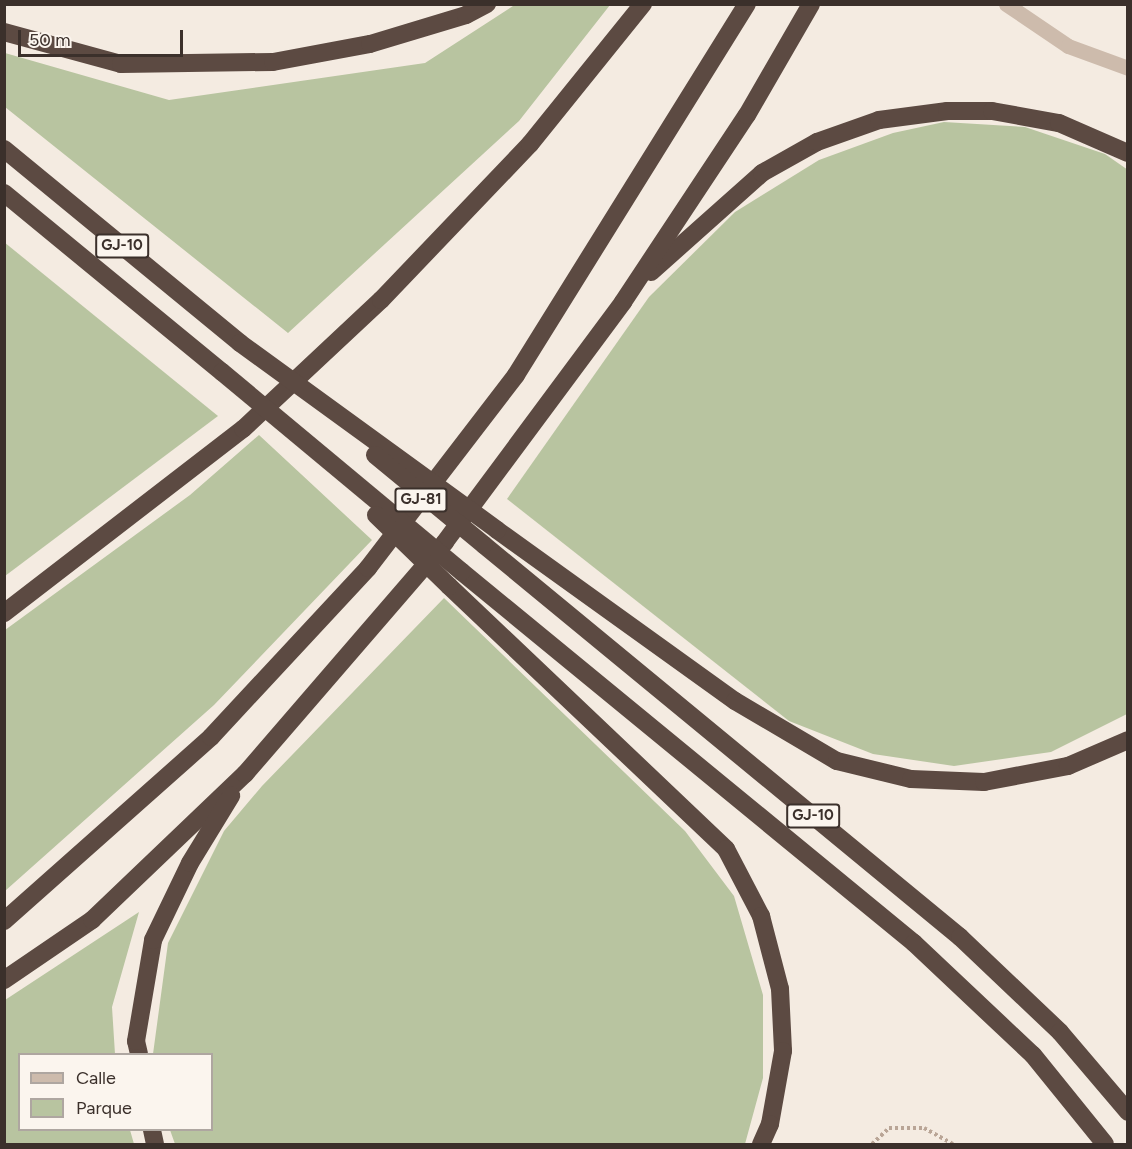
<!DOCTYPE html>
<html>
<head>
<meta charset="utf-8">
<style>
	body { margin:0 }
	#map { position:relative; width:1132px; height:1149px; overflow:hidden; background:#f4ebe1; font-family:Figtree,sans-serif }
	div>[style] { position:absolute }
	.green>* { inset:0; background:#b8c4a0 }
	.path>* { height:4px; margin-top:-2px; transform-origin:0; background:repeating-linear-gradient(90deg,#b9a596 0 3px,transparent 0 6px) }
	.street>* { height:15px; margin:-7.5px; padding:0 7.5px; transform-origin:7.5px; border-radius:7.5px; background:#cdbbac }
	.highway>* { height:18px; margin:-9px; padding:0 9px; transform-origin:9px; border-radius:9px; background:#5c4a42 }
	.highway-bridge>* { height:18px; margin:-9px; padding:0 9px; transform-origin:9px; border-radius:9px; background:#5c4a42 }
	span { translate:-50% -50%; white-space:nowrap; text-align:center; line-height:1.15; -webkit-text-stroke:5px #fbf5ee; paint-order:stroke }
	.shield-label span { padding:2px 4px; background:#fbf5ee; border:2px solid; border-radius:4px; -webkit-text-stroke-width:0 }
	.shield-label { font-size:15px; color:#3b302b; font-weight:700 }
	.frame { position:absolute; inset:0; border:6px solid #3b302b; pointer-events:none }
	.legend { position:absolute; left:18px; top:1053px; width:195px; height:78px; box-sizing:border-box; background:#fbf5ee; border:2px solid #aea6a0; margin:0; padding:8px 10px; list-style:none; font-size:18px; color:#3b302b }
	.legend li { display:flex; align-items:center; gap:12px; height:30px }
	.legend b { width:30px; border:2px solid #aea6a0 }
	.scale { position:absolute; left:18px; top:30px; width:165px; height:27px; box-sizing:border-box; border:3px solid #3b302b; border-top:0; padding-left:8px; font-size:18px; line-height:21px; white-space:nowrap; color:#3b302b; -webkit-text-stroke:4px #fbf5ee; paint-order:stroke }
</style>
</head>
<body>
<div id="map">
	<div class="green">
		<i style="clip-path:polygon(516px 4px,610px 5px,519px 121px,288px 333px,5px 107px,5px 53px,169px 100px,425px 63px)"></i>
		<i style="clip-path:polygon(944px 122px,1025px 127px,1105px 154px,1128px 170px,1127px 714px,1051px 752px,954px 766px,873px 754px,789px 721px,507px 499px,649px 297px,735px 212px,819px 160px,893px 133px)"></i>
		<i style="clip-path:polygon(4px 242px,218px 416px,5px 576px,4px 576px)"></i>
		<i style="clip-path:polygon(259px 435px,372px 540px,214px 705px,5px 891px,5px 630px,190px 495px)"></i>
		<i style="clip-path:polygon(444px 598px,685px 831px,734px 896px,763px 995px,763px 1078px,745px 1144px,175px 1144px,170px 1130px,212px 1130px,212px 1054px,153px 1054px,168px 943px,224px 831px,262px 786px)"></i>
		<i style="clip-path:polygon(139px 912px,112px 1007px,115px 1054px,20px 1054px,20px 1130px,130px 1130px,134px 1144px,5px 1144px,5px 1000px)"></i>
	</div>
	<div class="path">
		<i style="left:872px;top:1144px;width:23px;rotate:-43deg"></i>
		<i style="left:889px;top:1128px;width:35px"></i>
		<i style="left:924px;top:1128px;width:33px;rotate:29deg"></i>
	</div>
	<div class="street">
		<i style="left:1006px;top:4px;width:75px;rotate:34.1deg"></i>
		<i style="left:1068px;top:46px;width:64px;rotate:20.1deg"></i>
	</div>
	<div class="highway">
		<i style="left:4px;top:32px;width:121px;rotate:15.3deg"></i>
		<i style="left:121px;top:64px;width:152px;rotate:-0.8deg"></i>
		<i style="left:273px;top:62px;width:99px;rotate:-10.5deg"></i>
		<i style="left:370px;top:44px;width:100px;rotate:-16.8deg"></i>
		<i style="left:466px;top:15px;width:24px;rotate:-28deg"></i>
		<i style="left:4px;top:149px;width:306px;rotate:39.4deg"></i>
		<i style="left:4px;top:193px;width:282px;rotate:39.4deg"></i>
		<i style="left:651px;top:272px;width:149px;rotate:-41.7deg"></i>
		<i style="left:762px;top:173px;width:63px;rotate:-29.4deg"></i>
		<i style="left:817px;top:142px;width:66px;rotate:-19.5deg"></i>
		<i style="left:879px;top:120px;width:69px;rotate:-7.5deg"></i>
		<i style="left:947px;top:111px;width:45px"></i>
		<i style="left:992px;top:111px;width:68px;rotate:10.2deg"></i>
		<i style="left:1059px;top:123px;width:75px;rotate:23.5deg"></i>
		<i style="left:497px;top:530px;width:293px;rotate:35.7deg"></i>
		<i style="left:735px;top:701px;width:118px;rotate:30.5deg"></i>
		<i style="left:837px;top:761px;width:76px;rotate:13.7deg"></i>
		<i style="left:911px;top:779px;width:73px;rotate:2.4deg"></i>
		<i style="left:984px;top:782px;width:86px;rotate:-10.8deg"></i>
		<i style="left:1068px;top:766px;width:65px;rotate:-23.4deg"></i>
		<i style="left:484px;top:545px;width:617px;rotate:39.47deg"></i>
		<i style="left:960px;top:937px;width:138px;rotate:43.5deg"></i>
		<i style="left:1060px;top:1032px;width:105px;rotate:49.6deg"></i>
		<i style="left:462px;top:572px;width:585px;rotate:39.38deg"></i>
		<i style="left:914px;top:943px;width:163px;rotate:43.3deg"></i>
		<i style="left:1033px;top:1055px;width:114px;rotate:51deg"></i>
		<i style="left:449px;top:586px;width:382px;rotate:43.5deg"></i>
		<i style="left:726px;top:849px;width:76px;rotate:62.4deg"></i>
		<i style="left:761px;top:916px;width:75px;rotate:75.4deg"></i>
		<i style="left:780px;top:989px;width:62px;rotate:87.2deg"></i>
		<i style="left:783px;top:1051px;width:74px;rotate:100.1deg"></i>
		<i style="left:770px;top:1124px;width:22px;rotate:114deg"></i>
		<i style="left:4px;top:613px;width:302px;rotate:-37.6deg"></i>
		<i style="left:243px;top:429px;width:189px;rotate:-43.1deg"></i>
		<i style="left:381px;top:300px;width:216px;rotate:-46.3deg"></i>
		<i style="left:530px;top:144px;width:180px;rotate:-51.1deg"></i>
		<i style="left:4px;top:921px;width:277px;rotate:-41.6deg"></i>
		<i style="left:211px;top:737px;width:231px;rotate:-47.1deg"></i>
		<i style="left:368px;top:568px;width:243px;rotate:-52.5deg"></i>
		<i style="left:516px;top:375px;width:437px;rotate:-58.1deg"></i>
		<i style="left:4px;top:980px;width:107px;rotate:-34.3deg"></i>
		<i style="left:92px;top:920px;width:211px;rotate:-43.7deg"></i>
		<i style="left:245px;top:774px;width:306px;rotate:-49.2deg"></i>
		<i style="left:445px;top:542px;width:299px;rotate:-53.4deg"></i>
		<i style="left:623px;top:302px;width:224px;rotate:-56.5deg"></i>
		<i style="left:747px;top:115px;width:128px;rotate:-60deg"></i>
		<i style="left:139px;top:1054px;width:13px;rotate:-103deg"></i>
		<i style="left:136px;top:1041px;width:102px;rotate:-80.4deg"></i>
		<i style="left:153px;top:940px;width:85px;rotate:-64.3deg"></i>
		<i style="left:190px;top:863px;width:79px;rotate:-58.5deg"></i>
		<i style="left:152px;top:1130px;width:14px;rotate:78deg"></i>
	</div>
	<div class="highway-bridge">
		<i style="left:240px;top:343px;width:318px;rotate:36deg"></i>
		<i style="left:222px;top:372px;width:312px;rotate:39.8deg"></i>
		<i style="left:375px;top:455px;width:141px;rotate:39.5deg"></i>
		<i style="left:376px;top:515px;width:102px;rotate:44.2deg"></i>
	</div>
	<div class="shield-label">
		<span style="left:122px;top:246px">GJ-10</span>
		<span style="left:421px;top:500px">GJ-81</span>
		<span style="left:813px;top:816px">GJ-10</span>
	</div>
	<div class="frame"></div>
	<ul class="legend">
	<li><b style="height:8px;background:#cdbbac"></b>Calle</li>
	<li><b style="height:16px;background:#b8c4a0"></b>Parque</li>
	</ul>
	<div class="scale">50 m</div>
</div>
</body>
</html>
